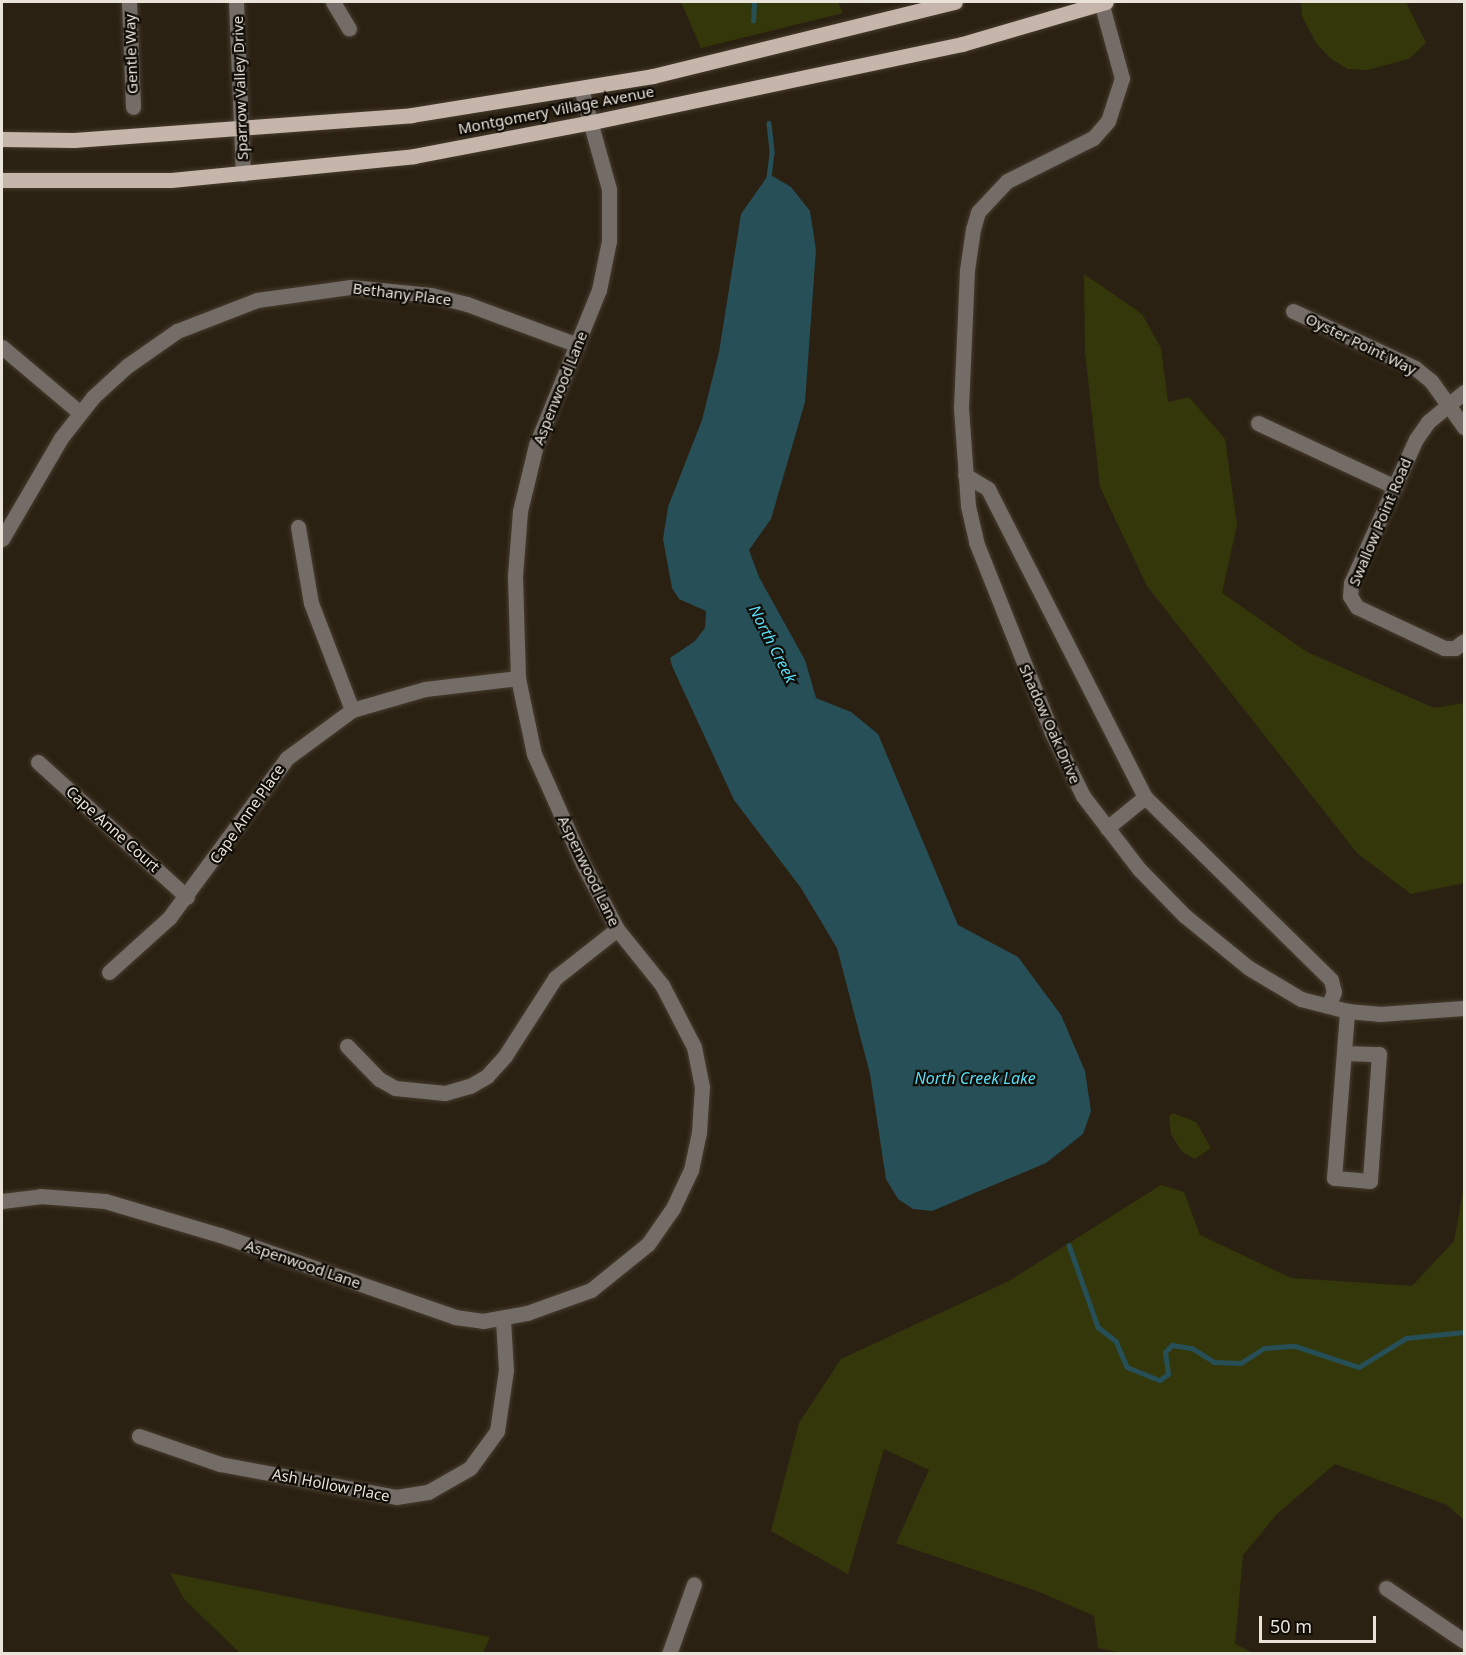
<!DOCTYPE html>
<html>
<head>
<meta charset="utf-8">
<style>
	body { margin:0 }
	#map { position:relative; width:1466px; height:1655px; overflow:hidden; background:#2b2112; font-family:"Noto Sans",sans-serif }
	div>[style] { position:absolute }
	.green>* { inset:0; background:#343709 }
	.water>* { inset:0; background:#264f57 }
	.stream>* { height:4.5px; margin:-2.25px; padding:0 2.25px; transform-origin:2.25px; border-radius:2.25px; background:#264f57 }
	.roads { filter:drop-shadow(0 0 2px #463c2e) drop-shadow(0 0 2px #463c2e) }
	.minor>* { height:15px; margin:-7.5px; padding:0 7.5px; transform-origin:7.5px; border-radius:7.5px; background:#746c66 }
	.major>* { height:15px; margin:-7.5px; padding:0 7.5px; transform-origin:7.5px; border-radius:7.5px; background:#c6b5aa }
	span { translate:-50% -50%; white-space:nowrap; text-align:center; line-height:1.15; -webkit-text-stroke:4.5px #100c06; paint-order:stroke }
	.street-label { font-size:15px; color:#e9e3d9 }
	.water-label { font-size:16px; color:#58ddf8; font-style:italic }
	.frame { position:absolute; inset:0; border:3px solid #e9e3d9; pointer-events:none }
	.scale { position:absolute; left:1259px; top:1616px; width:117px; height:27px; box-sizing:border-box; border:3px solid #e9e3d9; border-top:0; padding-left:8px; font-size:18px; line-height:21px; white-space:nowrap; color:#e9e3d9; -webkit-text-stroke:4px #100c06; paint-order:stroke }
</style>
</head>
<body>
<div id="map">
	<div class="green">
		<i style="clip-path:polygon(681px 2px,838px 2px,843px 13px,701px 48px)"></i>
		<i style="clip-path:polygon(1301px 2px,1406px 2px,1426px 43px,1409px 59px,1367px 70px,1348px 69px,1331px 59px,1316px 43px,1302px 16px)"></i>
		<i style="clip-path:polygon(1084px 274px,1142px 314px,1161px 348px,1168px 402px,1189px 397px,1225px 439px,1237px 525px,1222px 593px,1307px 652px,1434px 708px,1464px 703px,1464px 883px,1411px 894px,1357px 853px,1147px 586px,1100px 487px,1085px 352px)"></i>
		<i style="clip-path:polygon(1173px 1113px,1196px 1122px,1211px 1148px,1195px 1159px,1182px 1152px,1171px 1134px,1169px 1116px)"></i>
		<i style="clip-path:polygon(1161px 1185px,1184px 1192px,1200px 1235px,1291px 1278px,1412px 1286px,1454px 1241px,1464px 1186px,1464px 1520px,1447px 1505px,1335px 1464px,1277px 1514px,1243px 1555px,1235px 1644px,1255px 1654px,1127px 1654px,1098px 1648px,1094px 1616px,1040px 1592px,896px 1543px,929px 1470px,884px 1449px,848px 1574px,771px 1531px,799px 1423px,841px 1359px,1009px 1281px)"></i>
		<i style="clip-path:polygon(170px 1573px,490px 1637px,483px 1653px,240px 1653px,184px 1599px)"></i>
	</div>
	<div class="water">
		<i style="clip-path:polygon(769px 174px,791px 187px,810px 211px,816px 250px,805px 402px,771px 519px,749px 550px,759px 577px,805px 660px,816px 698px,851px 712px,878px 734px,958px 925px,1018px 957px,1061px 1015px,1085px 1071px,1091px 1111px,1083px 1134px,1046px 1163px,932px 1211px,913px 1209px,898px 1199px,886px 1179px,870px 1074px,837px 948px,801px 888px,734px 800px,672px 666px,670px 658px,695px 641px,705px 628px,706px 611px,679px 599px,672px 588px,663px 539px,668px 507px,702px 420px,719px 352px,741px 214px)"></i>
	</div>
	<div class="stream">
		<i style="left:753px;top:21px;width:19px;rotate:-87deg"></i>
		<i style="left:769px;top:123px;width:30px;rotate:84deg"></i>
		<i style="left:772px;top:153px;width:26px;rotate:97deg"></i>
		<i style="left:1069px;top:1245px;width:87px;rotate:70.5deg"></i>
		<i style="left:1098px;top:1327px;width:23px;rotate:38deg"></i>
		<i style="left:1116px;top:1341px;width:28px;rotate:67deg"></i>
		<i style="left:1127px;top:1367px;width:35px;rotate:22deg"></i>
		<i style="left:1160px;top:1380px;width:10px;rotate:-37deg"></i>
		<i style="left:1168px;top:1374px;width:22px;rotate:-98deg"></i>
		<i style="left:1165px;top:1352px;width:10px;rotate:-45deg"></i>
		<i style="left:1172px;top:1345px;width:20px;rotate:9deg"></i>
		<i style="left:1192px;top:1348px;width:26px;rotate:32deg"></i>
		<i style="left:1214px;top:1362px;width:27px;rotate:2deg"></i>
		<i style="left:1241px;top:1363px;width:27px;rotate:-33deg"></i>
		<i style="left:1264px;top:1348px;width:31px;rotate:-4deg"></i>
		<i style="left:1295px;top:1346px;width:67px;rotate:18.2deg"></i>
		<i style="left:1359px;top:1367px;width:55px;rotate:-31.7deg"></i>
		<i style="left:1406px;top:1338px;width:58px;rotate:-5.9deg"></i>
	</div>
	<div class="roads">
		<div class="minor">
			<i style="left:129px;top:2px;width:105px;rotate:87.8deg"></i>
			<i style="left:236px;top:2px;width:172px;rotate:87.7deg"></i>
			<i style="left:333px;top:2px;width:31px;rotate:59deg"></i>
			<i style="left:1101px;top:2px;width:79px;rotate:74.6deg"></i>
			<i style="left:1122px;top:78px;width:45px;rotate:108deg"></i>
			<i style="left:1108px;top:121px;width:23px;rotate:131deg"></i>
			<i style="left:1093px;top:138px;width:96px;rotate:153.4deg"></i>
			<i style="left:1007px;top:181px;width:42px;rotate:133.1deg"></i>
			<i style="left:978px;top:212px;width:18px;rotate:106deg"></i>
			<i style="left:973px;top:229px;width:41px;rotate:98.3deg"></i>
			<i style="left:967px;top:270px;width:138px;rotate:92.5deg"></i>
			<i style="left:961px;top:408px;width:98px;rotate:85.9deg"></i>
			<i style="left:968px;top:506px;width:37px;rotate:77deg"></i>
			<i style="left:976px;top:542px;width:206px;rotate:68.3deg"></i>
			<i style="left:1052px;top:733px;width:70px;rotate:63.8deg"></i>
			<i style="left:1083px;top:796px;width:92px;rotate:52.5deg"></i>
			<i style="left:1139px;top:869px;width:66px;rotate:45.6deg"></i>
			<i style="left:1185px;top:916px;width:82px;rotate:39.1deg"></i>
			<i style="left:1249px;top:968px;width:61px;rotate:30.8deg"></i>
			<i style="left:1301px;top:999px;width:48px;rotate:14.6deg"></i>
			<i style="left:1347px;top:1011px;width:32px;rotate:5deg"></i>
			<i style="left:1379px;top:1014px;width:85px;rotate:-4deg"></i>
			<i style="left:1293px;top:311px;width:135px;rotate:25deg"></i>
			<i style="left:1415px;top:368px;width:21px;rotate:39deg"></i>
			<i style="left:1431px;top:381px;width:57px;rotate:54.3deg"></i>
			<i style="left:2px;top:347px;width:102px;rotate:40.2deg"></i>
			<i style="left:1464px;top:392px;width:47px;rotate:140.2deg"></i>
			<i style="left:1428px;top:422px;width:21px;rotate:125deg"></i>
			<i style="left:1416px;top:439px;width:158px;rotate:114.3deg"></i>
			<i style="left:1351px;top:583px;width:13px;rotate:94deg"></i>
			<i style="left:1350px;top:596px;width:13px;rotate:58deg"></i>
			<i style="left:1357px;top:607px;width:96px;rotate:25.2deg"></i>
			<i style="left:1444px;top:648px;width:11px"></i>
			<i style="left:1455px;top:648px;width:11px;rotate:-38deg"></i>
			<i style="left:1258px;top:423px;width:151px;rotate:25deg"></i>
			<i style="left:965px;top:475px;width:27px;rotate:31deg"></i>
			<i style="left:988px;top:489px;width:346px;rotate:63deg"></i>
			<i style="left:1145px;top:797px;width:261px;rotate:44.5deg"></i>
			<i style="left:1331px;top:980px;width:12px;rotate:76deg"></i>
			<i style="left:1334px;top:992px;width:15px;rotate:113deg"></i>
			<i style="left:298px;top:527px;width:77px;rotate:80.3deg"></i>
			<i style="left:311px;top:603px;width:115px;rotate:69deg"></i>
			<i style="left:2px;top:539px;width:117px;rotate:-59.7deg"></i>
			<i style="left:61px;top:438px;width:52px;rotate:-52deg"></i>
			<i style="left:93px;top:397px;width:46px;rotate:-42.4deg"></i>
			<i style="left:127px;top:366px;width:61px;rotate:-35deg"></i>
			<i style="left:177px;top:331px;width:86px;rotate:-21.2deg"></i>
			<i style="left:257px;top:300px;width:95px;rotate:-7.9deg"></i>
			<i style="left:351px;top:287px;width:80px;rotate:5.7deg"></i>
			<i style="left:431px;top:295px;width:37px;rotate:14deg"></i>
			<i style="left:467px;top:304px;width:118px;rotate:20.3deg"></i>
			<i style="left:38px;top:762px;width:201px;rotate:42.2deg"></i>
			<i style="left:1107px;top:828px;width:49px;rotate:-39.2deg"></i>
			<i style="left:109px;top:972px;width:81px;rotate:-42deg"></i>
			<i style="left:169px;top:918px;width:199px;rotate:-53.6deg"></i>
			<i style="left:287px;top:758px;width:81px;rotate:-36.4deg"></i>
			<i style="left:352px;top:710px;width:76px;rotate:-16deg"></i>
			<i style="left:425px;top:689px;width:94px;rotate:-6.7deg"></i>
			<i style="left:347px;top:1046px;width:46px;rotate:45.9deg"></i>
			<i style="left:379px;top:1079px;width:18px;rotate:29deg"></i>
			<i style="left:395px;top:1088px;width:50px;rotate:5.7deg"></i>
			<i style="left:445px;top:1093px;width:26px;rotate:-16deg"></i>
			<i style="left:470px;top:1086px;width:20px;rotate:-30deg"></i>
			<i style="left:487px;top:1076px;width:27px;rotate:-48deg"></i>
			<i style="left:505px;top:1056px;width:93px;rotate:-57.3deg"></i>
			<i style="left:555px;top:978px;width:79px;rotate:-38.3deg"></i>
			<i style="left:1344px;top:1053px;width:35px;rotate:2deg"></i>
			<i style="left:1379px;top:1054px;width:127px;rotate:94.1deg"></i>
			<i style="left:1370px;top:1181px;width:36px;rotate:-175deg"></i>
			<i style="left:1334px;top:1178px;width:168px;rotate:-85.5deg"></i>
			<i style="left:2px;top:1201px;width:38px;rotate:-7deg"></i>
			<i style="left:40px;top:1196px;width:65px;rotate:4.4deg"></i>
			<i style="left:105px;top:1201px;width:120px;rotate:16.5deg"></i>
			<i style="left:220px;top:1235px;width:249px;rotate:19.2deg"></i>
			<i style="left:455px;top:1317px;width:28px;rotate:8deg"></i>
			<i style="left:483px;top:1321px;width:45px;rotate:-10.3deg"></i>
			<i style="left:527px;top:1313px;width:68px;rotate:-19.8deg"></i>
			<i style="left:591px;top:1290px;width:73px;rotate:-38.9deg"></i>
			<i style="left:648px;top:1244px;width:44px;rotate:-55.2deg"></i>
			<i style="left:673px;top:1208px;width:42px;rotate:-64.7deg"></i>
			<i style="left:691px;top:1170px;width:39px;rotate:-78deg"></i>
			<i style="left:699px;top:1132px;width:45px;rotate:-86.2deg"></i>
			<i style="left:702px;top:1087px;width:41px;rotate:-101.3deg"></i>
			<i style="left:694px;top:1047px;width:70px;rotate:-117.3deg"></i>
			<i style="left:662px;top:985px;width:72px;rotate:-128.8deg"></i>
			<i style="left:617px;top:929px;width:73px;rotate:-117.6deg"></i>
			<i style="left:583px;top:864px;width:120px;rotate:-114deg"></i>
			<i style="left:534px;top:754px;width:78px;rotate:-101.9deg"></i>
			<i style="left:518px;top:678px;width:102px;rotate:-91.7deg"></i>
			<i style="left:515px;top:576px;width:65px;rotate:-85.6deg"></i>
			<i style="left:520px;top:511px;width:68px;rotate:-76.4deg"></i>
			<i style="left:536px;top:445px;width:167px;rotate:-67.9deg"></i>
			<i style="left:599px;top:290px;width:50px;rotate:-78.5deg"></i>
			<i style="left:609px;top:241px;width:52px;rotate:-90deg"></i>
			<i style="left:609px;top:189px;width:104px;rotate:-105.6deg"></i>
			<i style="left:139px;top:1436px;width:86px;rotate:19.1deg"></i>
			<i style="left:220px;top:1464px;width:179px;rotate:10.6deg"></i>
			<i style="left:396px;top:1497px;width:32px;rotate:-9deg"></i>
			<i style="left:428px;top:1492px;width:48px;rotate:-29.7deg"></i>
			<i style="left:470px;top:1468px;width:46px;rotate:-53.9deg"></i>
			<i style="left:497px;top:1431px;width:62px;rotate:-81.6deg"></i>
			<i style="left:506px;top:1370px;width:51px;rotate:-93.4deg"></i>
			<i style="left:1386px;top:1588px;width:94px;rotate:34.2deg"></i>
			<i style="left:669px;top:1654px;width:74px;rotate:-70.3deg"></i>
		</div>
		<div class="major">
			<i style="left:2px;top:139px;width:72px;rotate:0.8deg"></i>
			<i style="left:74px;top:140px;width:339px;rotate:-4.2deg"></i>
			<i style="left:412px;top:115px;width:244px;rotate:-9.2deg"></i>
			<i style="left:653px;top:76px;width:311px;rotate:-13.8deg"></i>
			<i style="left:2px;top:180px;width:169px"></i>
			<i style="left:171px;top:180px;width:244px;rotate:-5.6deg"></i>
			<i style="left:414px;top:156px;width:181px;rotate:-10.8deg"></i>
			<i style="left:592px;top:122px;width:378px;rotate:-11.9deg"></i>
			<i style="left:962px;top:44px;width:150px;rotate:-16.3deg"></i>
		</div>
	</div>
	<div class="street-label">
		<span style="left:131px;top:54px;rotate:-92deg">Gentle Way</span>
		<span style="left:240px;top:88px;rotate:-92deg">Sparrow Valley Drive</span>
		<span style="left:556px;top:110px;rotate:-11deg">Montgomery Village Avenue</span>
		<span style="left:402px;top:294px;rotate:7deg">Bethany Place</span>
		<span style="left:1361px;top:344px;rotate:26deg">Oyster Point Way</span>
		<span style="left:560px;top:388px;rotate:-68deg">Aspenwood Lane</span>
		<span style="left:1380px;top:522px;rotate:-67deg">Swallow Point Road</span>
		<span style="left:1050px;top:724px;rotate:66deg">Shadow Oak Drive</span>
		<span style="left:247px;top:814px;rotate:-55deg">Cape Anne Place</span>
		<span style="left:113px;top:829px;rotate:42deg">Cape Anne Court</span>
		<span style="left:589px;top:871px;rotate:64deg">Aspenwood Lane</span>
		<span style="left:303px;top:1264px;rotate:19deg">Aspenwood Lane</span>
		<span style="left:331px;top:1485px;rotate:11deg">Ash Hollow Place</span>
	</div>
	<div class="water-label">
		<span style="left:773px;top:644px;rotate:63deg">North Creek</span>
		<span style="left:975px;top:1078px">North Creek Lake</span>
	</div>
	<div class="frame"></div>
	<div class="scale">50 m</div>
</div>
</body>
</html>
